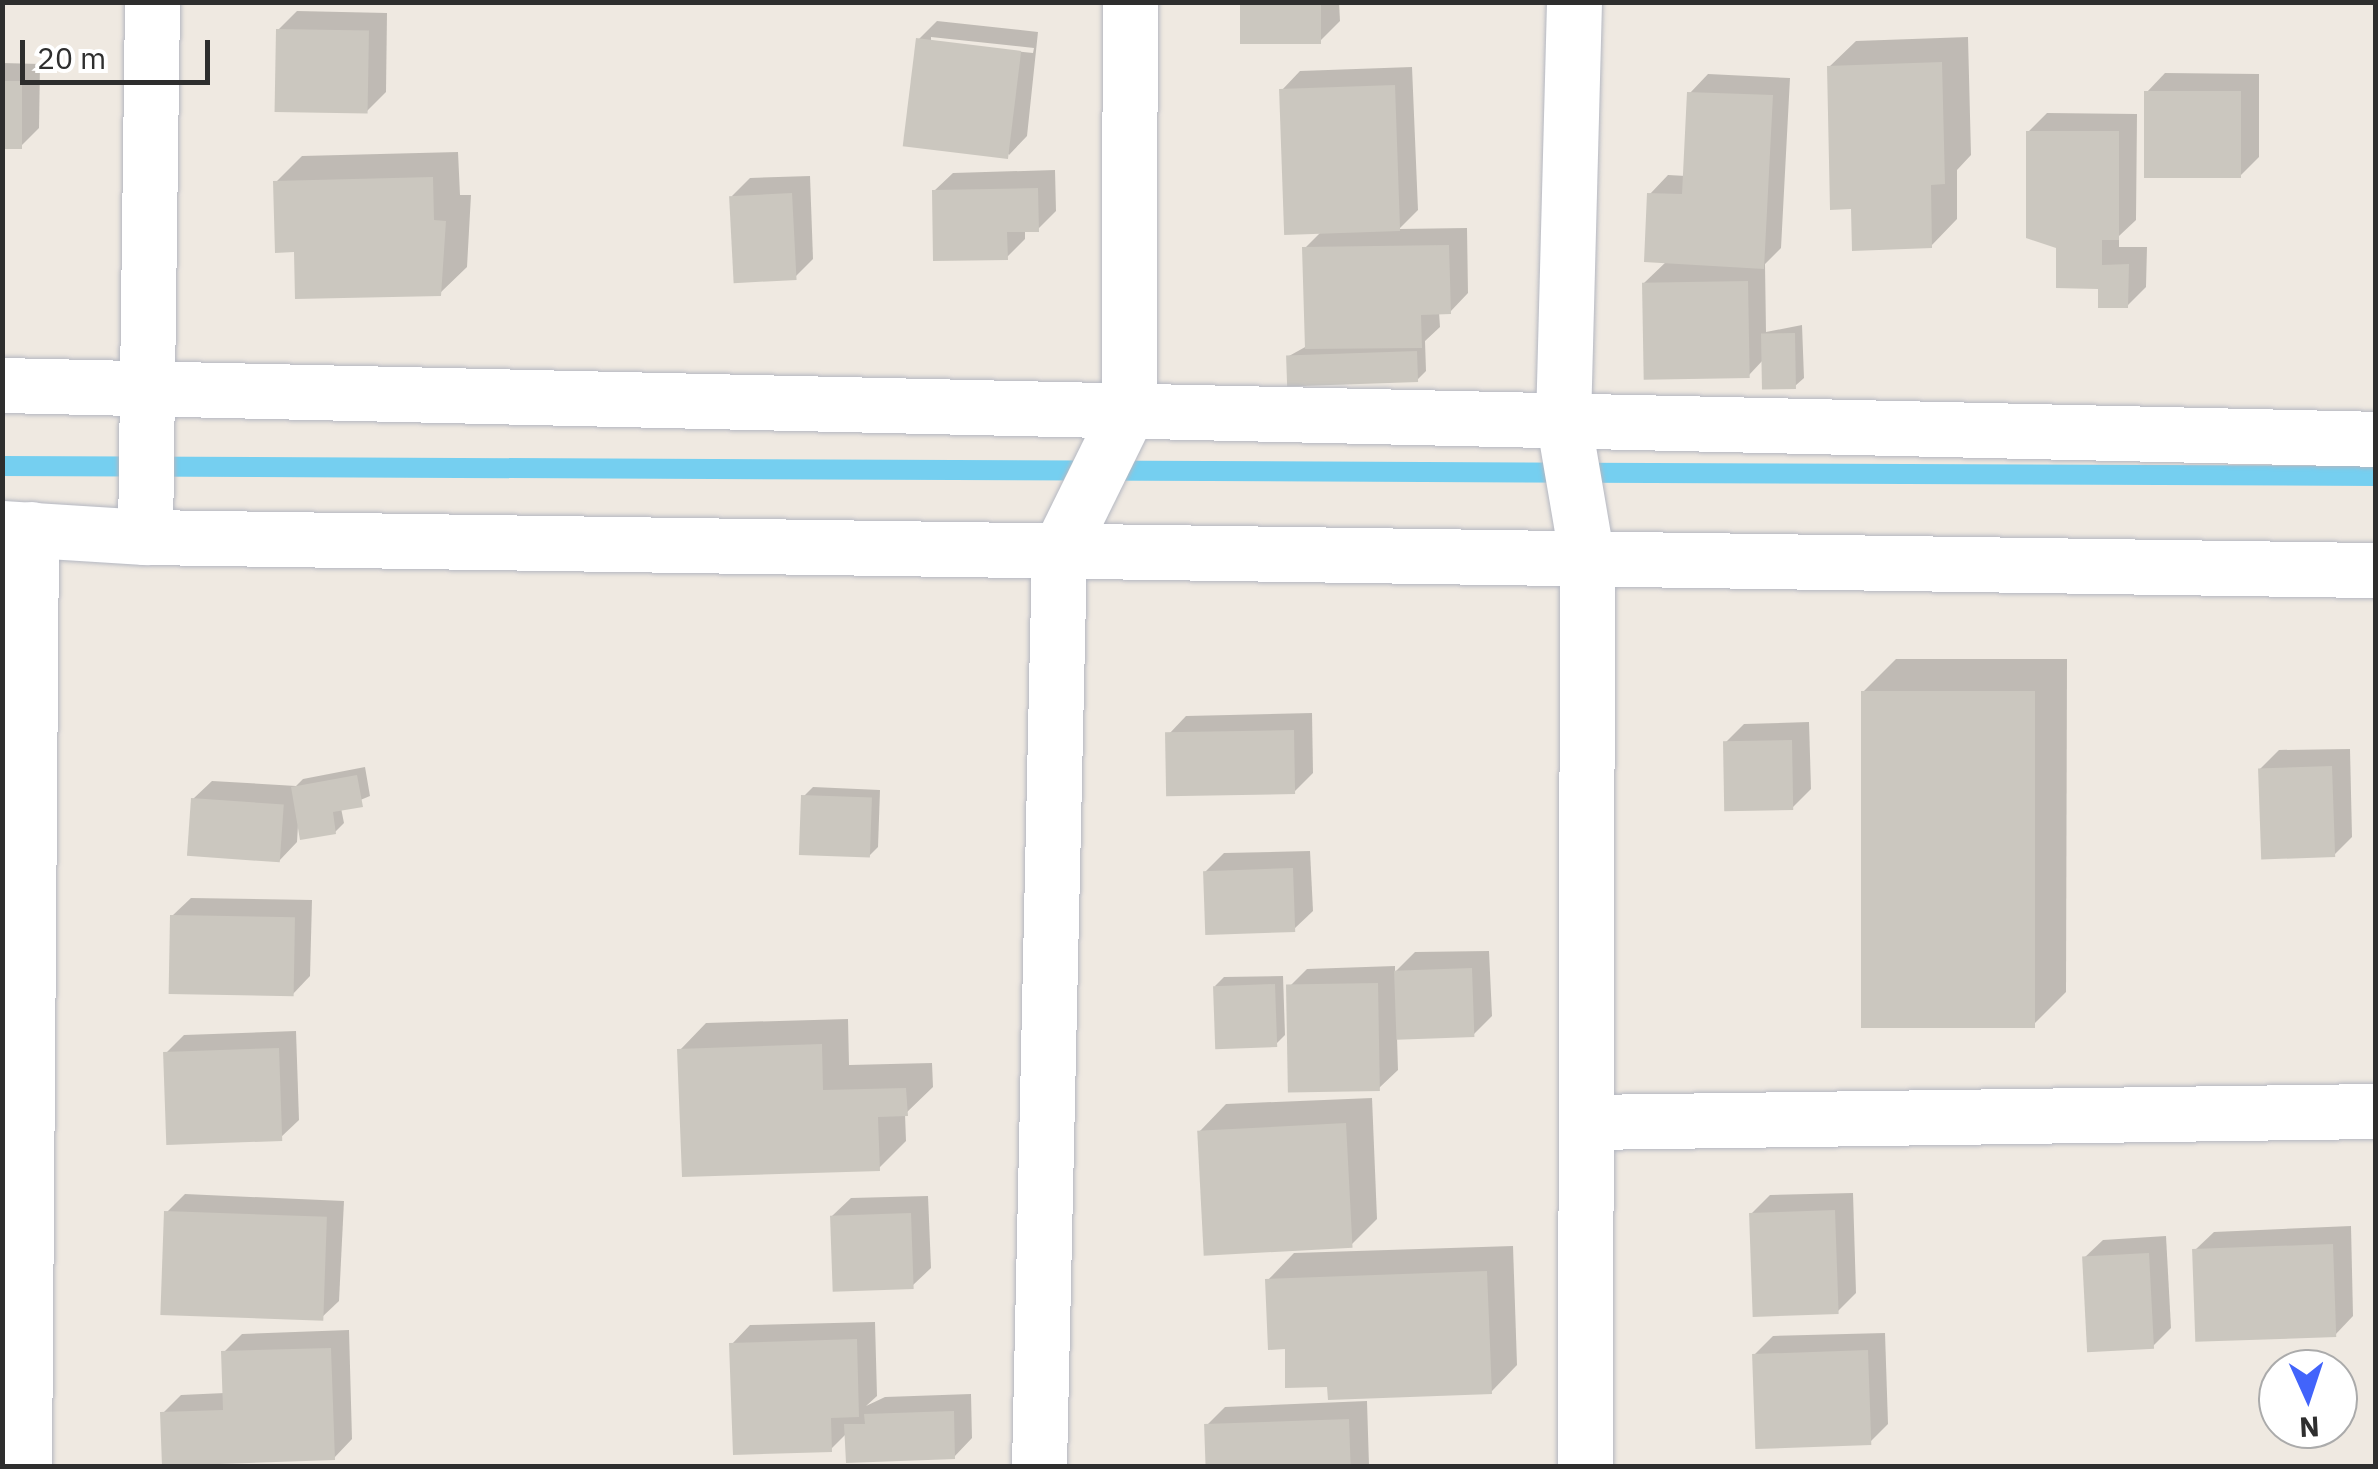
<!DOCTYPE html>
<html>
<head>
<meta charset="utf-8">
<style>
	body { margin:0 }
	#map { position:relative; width:2378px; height:1469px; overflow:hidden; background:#efe9e1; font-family:"IBM Plex Sans",sans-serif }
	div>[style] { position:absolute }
	.shadow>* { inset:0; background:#0003 }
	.stream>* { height:20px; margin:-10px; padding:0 10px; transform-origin:10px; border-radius:10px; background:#75cff0 }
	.building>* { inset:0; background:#cbc7bf; transform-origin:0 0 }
	.roads { filter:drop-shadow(0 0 2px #b4b7c1) drop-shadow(0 0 2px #b4b7c1) }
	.street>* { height:55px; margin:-27.5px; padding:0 27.5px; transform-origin:27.5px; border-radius:27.5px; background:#fff }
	span { translate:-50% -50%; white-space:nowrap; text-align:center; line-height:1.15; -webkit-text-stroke:9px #fff; paint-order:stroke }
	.frame { position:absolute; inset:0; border:5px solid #2e2e2e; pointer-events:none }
	.north { position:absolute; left:2258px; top:1349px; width:100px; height:100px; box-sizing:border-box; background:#fff; border:2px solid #ababab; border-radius:50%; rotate:177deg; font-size:28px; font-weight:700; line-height:40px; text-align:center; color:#2e2e2e }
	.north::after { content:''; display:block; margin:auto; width:35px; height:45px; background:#4264fb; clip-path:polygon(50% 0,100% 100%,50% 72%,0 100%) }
	.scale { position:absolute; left:20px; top:40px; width:190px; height:45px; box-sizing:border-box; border:5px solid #2e2e2e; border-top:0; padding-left:12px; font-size:30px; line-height:35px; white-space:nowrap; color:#2e2e2e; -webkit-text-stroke:8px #fff; paint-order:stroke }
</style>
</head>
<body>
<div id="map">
	<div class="shadow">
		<i style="clip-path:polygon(1243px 2px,1339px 2px,1340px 21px,1321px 40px)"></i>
		<i style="clip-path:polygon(297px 11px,387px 13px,386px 92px,367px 111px,278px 30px)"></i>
		<i style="clip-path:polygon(evenodd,937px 21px,1038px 32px,1027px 136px,1009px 155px,919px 39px,937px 21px,931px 37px,1034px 48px,1033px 53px,931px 42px,931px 37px)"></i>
		<i style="clip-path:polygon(1968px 37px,1971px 155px,1957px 170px,1957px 219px,1931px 246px,1854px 207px,1829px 67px,1856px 41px)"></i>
		<i style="clip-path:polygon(2px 63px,40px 64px,39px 128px,20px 147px,2px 147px)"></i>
		<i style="clip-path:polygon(1412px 67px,1418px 210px,1399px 229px,1467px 228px,1468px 293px,1450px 312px,1439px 312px,1440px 327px,1425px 341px,1426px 371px,1417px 380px,1289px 356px,1307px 346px,1305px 248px,1322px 231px,1282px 90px,1300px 71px)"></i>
		<i style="clip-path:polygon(2165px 73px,2259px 74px,2259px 157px,2240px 176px,2147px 92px)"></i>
		<i style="clip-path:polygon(1708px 74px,1790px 78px,1781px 248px,1765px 264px,1766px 332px,1802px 325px,1804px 378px,1795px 386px,1764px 359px,1749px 375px,1644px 283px,1667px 261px,1650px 194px,1668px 175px,1686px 176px,1690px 93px)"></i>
		<i style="clip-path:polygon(2047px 113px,2137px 114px,2136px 220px,2119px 236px,2119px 247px,2147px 247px,2146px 287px,2127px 306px,2058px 246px,2028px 132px)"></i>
		<i style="clip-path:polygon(458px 152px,460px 195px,471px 195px,467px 267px,440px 293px,296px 249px,276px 182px,302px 156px)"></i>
		<i style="clip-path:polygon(1055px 170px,1056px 211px,1038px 229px,1025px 230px,1025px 239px,1007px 257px,934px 191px,953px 173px)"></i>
		<i style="clip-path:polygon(810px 176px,813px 259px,794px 278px,732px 196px,750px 178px)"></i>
		<i style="clip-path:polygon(1896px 659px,2067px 659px,2066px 992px,2033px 1025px,1863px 692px)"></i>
		<i style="clip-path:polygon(1312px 713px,1313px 773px,1294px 792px,1168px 735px,1186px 716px)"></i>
		<i style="clip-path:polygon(1809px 722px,1811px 789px,1792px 808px,1726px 742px,1744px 724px)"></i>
		<i style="clip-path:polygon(2350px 749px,2352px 837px,2334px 855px,2260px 769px,2279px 750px)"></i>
		<i style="clip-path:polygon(365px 767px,370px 796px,341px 808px,344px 823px,335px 832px,298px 825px,297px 842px,279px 861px,193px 799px,212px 781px,296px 786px,303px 779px)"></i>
		<i style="clip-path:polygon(813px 787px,880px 790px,878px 847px,869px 856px,804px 796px)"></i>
		<i style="clip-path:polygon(1310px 851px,1313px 911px,1294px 929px,1205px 872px,1224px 853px)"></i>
		<i style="clip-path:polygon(191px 898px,312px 900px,310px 976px,292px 995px,172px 916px)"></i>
		<i style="clip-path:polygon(1489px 951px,1492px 1016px,1473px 1035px,1397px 1037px,1398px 1070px,1379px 1088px,1289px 987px,1307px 969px,1395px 966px,1395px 972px,1415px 952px)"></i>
		<i style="clip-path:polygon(1283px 976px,1285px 1035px,1276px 1044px,1215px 986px,1224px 977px)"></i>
		<i style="clip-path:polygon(848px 1019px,849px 1065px,932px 1063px,933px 1087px,905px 1114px,906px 1141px,879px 1168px,680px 1050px,706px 1023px)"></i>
		<i style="clip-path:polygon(296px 1031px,299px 1120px,280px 1138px,166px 1053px,184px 1035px)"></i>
		<i style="clip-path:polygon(1372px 1098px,1377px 1219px,1351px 1245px,1200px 1131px,1226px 1104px)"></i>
		<i style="clip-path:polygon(1853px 1193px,1856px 1293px,1838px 1311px,1752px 1213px,1770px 1195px)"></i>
		<i style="clip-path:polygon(185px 1194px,344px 1201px,339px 1301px,320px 1319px,167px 1212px)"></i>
		<i style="clip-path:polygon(928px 1196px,931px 1268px,912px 1286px,832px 1216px,851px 1198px)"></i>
		<i style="clip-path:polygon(2351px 1226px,2353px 1316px,2335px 1335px,2195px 1250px,2214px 1232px)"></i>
		<i style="clip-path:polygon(2166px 1236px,2171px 1328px,2152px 1347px,2084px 1258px,2103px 1240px)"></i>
		<i style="clip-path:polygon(1513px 1246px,1517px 1365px,1491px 1392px,1330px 1384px,1287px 1347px,1268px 1280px,1294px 1253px)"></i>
		<i style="clip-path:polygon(875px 1322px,877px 1396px,866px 1406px,885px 1397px,971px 1394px,972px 1438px,954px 1457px,847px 1433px,831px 1449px,732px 1344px,750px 1325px)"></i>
		<i style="clip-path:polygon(349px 1330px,352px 1439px,334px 1458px,163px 1413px,181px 1395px,225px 1393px,224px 1352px,242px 1334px)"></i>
		<i style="clip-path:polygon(1885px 1333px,1888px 1424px,1870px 1442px,1755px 1354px,1773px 1336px)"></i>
		<i style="clip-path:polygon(1367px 1401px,1369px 1466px,1209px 1466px,1207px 1425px,1225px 1407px)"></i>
	</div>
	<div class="stream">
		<i style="left:2px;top:466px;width:2374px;rotate:0.24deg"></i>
	</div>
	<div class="building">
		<i style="left:1240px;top:2px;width:81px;height:42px"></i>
		<i style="left:276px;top:29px;width:93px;height:83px;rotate:1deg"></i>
		<i style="left:916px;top:38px;width:106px;height:109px;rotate:7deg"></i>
		<i style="clip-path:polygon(1942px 62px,1945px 184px,1931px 185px,1932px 248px,1852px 251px,1851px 209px,1830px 210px,1827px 66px)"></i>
		<i style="left:2px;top:81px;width:20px;height:68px"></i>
		<i style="left:1395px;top:85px;width:146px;height:116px;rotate:88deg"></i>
		<i style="left:2144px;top:91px;width:97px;height:87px"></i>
		<i style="clip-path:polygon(1687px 92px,1773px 95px,1764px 269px,1644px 262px,1647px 193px,1682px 194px)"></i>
		<i style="clip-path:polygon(2026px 131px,2119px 131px,2119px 240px,2102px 240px,2102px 265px,2129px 264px,2128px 308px,2098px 308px,2098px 289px,2056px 288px,2056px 248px,2026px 238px)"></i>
		<i style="clip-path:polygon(433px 177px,434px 220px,446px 221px,441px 296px,295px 299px,294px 252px,275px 253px,273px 181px)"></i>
		<i style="clip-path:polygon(1038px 188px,1039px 232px,1007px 232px,1008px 260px,933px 261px,932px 190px)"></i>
		<i style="left:792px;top:193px;width:87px;height:63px;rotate:87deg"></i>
		<i style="clip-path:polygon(1449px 245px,1451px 314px,1421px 315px,1422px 348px,1305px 349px,1302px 247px)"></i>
		<i style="left:1748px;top:281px;width:97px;height:106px;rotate:89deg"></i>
		<i style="left:1795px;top:333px;width:56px;height:34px;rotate:89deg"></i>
		<i style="left:1417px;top:351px;width:31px;height:131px;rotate:88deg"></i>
		<i style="left:1861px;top:691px;width:174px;height:337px"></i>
		<i style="left:1294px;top:730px;width:64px;height:129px;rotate:89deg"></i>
		<i style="left:1792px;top:740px;width:70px;height:69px;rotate:89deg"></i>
		<i style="left:2332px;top:766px;width:91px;height:74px;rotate:88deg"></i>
		<i style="clip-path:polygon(357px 775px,363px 807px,333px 812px,336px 834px,300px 840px,291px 787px)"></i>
		<i style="left:801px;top:795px;width:71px;height:60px;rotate:2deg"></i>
		<i style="left:191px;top:798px;width:93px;height:58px;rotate:4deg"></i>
		<i style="left:1293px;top:868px;width:64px;height:90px;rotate:88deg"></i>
		<i style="left:170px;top:915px;width:125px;height:79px;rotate:1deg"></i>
		<i style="left:1472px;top:968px;width:69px;height:78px;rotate:88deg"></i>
		<i style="left:1378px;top:983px;width:108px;height:92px;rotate:89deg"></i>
		<i style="left:1275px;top:984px;width:63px;height:62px;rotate:88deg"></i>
		<i style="clip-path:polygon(822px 1044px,823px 1090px,906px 1088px,908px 1116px,878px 1117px,880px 1171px,682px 1177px,677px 1049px)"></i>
		<i style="left:279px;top:1048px;width:93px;height:116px;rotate:88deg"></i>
		<i style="left:1346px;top:1123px;width:125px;height:149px;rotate:87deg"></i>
		<i style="left:1835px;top:1210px;width:104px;height:86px;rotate:88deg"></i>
		<i style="left:164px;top:1211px;width:163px;height:104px;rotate:2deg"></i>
		<i style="left:911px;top:1213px;width:76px;height:81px;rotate:88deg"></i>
		<i style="left:2333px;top:1244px;width:93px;height:141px;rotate:88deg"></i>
		<i style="left:2149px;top:1253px;width:96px;height:67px;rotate:87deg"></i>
		<i style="clip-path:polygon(1487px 1271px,1492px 1394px,1328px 1400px,1327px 1387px,1285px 1388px,1285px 1349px,1268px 1350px,1265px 1279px)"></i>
		<i style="clip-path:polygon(857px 1339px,859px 1417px,831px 1418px,832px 1452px,733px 1455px,729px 1343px)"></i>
		<i style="clip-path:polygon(331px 1348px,335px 1460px,162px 1466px,160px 1412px,223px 1410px,221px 1351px)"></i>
		<i style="left:1868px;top:1350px;width:95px;height:116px;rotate:88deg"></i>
		<i style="clip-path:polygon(954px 1411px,955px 1459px,846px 1463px,844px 1424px,865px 1424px,864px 1414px)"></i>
		<i style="left:1349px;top:1419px;width:47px;height:145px;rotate:88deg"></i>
	</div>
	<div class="roads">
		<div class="street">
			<i style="left:1574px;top:2px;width:417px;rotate:91.5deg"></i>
			<i style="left:1563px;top:419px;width:143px;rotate:80.3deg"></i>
			<i style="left:1587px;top:560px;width:906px;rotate:90.13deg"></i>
			<i style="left:2px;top:385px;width:2375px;rotate:1.3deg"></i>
			<i style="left:2px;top:528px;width:143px;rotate:3.6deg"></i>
			<i style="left:145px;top:537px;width:2231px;rotate:0.85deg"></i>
			<i style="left:145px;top:537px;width:535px;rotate:-89.25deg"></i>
			<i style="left:1587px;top:1122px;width:789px;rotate:-0.8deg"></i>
			<i style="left:24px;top:1466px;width:937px;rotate:-89.57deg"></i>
			<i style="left:1039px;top:1466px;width:915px;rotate:-88.75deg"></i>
			<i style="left:1059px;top:551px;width:158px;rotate:-63.8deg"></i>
			<i style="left:1129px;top:409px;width:407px;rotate:-89.9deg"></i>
		</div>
	</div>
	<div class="frame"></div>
	<div class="north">N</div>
	<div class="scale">20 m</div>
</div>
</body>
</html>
